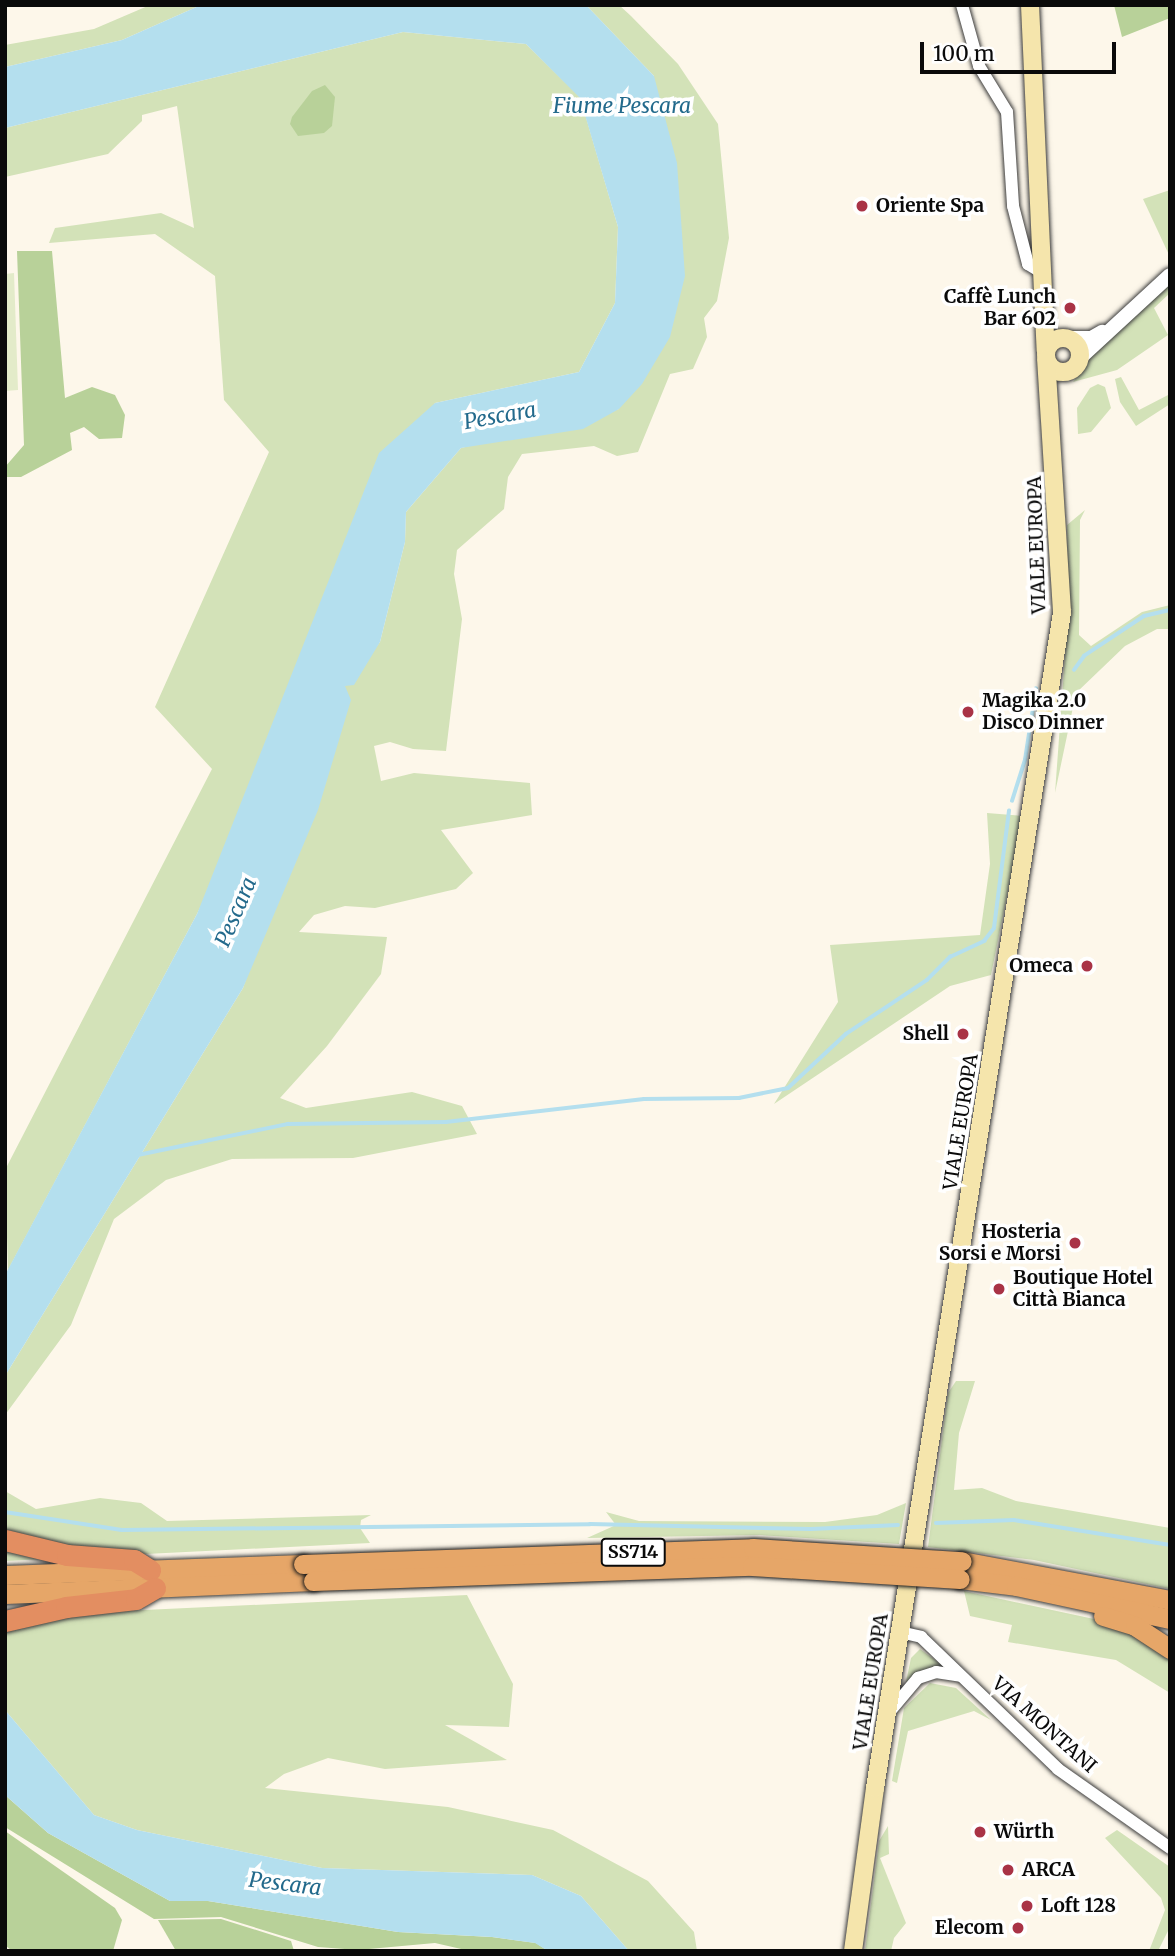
<!DOCTYPE html>
<html>
<head>
<meta charset="utf-8">
<style>
	body { margin:0 }
	#map { position:relative; width:1175px; height:1956px; overflow:hidden; background:#fdf7ea; font-family:Merriweather,serif }
	div>[style] { position:absolute }
	.green>* { inset:0; background:#d3e2b8 }
	.forest>* { inset:0; background:#b8d199 }
	.pitch>* { inset:0; background:#e3ebc9 }
	.water>* { inset:0; background:#b4dfee }
	.stream>* { height:3.5px; margin:-1.75px; padding:0 1.75px; transform-origin:1.75px; border-radius:1.75px; background:#b4dfee }
	.roads { filter:drop-shadow(0 0 2px #3d3d3d) drop-shadow(0 0 2px #3d3d3d) }
	.minor>* { height:12px; margin:-6px; padding:0 6px; transform-origin:6px; border-radius:6px; background:#fff }
	.tertiary>* { height:14px; margin:-7px; padding:0 7px; transform-origin:7px; border-radius:7px; background:#fff }
	.secondary>* { height:18px; margin:-9px; padding:0 9px; transform-origin:9px; border-radius:9px; background:#f5e5ac }
	.secondary>.ring { margin:-9px; padding:0; box-sizing:content-box; background:none; border:18px solid #f5e5ac; border-radius:50% }
	.trunk>* { height:19px; margin:-9.5px; padding:0 9.5px; transform-origin:9.5px; border-radius:9.5px; background:#e6a668 }
	.motorway>* { height:21px; margin:-10.5px; padding:0 10.5px; transform-origin:10.5px; border-radius:10.5px; background:#e38e61 }
	.bridges { filter:drop-shadow(0 0 2px #1b1b1b) drop-shadow(0 0 2px #1b1b1b) }
	.trunk-bridge>* { height:19px; margin:-9.5px; padding:0 9.5px; transform-origin:9.5px; border-radius:9.5px; background:#e6a668 }
	.dots>* { width:19px; height:19px; translate:-50% -50%; box-sizing:border-box; border:4px solid #fff; border-radius:50% }
	span { translate:-50% -50%; white-space:nowrap; text-align:center; line-height:1.15; -webkit-text-stroke:7px #fff; paint-order:stroke }
	.shield-label span { padding:2px 5px; background:#fff; border:2px solid; border-radius:5px; -webkit-text-stroke-width:0 }
	.shield-label { font-size:18px; color:#0a0a0a; font-weight:700 }
	.poi-label { font-size:19px; color:#0a0a0a; font-weight:700 }
	.left { translate:0 -50%; text-align:left }
	.right { translate:-100% -50%; text-align:right }
	.street-label { font-size:19px; color:#0a0a0a }
	.water-label { font-size:21px; color:#236a8c; font-style:italic }
	.frame { position:absolute; inset:0; border:7px solid #0a0a0a; pointer-events:none }
	.scale { position:absolute; left:920px; top:42px; width:196px; height:32px; box-sizing:border-box; border:4px solid #0a0a0a; border-top:0; padding-left:9px; font-size:21px; line-height:24px; white-space:nowrap; color:#0a0a0a; -webkit-text-stroke:5px #fff; paint-order:stroke }
</style>
</head>
<body>
<div id="map">
	<div class="green">
		<i style="clip-path:polygon(150px 5px,201px 5px,122px 40px,5px 67px,5px 45px,94px 29px)"></i>
		<i style="clip-path:polygon(586px 5px,619px 5px,631px 16px,678px 64px,718px 124px,729px 238px,717px 301px,704px 318px,707px 337px,693px 369px,670px 374px,638px 452px,617px 456px,594px 446px,522px 454px,508px 477px,504px 509px,457px 550px,454px 574px,462px 619px,446px 751px,413px 749px,390px 742px,374px 746px,381px 781px,414px 773px,530px 783px,532px 815px,441px 830px,473px 873px,456px 889px,375px 908px,345px 906px,314px 915px,299px 932px,387px 937px,381px 974px,327px 1046px,280px 1098px,306px 1108px,412px 1092px,462px 1106px,477px 1134px,353px 1158px,232px 1159px,166px 1180px,114px 1219px,71px 1325px,5px 1415px,5px 1376px,243px 988px,345px 686px,380px 642px,405px 542px,406px 512px,461px 448px,619px 409px,654px 76px)"></i>
		<i style="clip-path:polygon(403px 32px,526px 44px,580px 97px,618px 227px,615px 303px,579px 372px,435px 403px,197px 914px,8px 1270px,5px 1170px,212px 769px,155px 707px,269px 452px,224px 400px,215px 276px,155px 234px,49px 243px,55px 228px,161px 213px,194px 228px,177px 106px,142px 115px,142px 121px,108px 154px,5px 177px,5px 128px)"></i>
		<i style="clip-path:polygon(1170px 190px,1170px 257px,1143px 199px)"></i>
		<i style="clip-path:polygon(1168px 283px,1170px 293px,1154px 308px,1168px 335px,1117px 370px,1073px 382px,1094px 353px)"></i>
		<i style="clip-path:polygon(1121px 377px,1139px 410px,1170px 394px,1170px 404px,1136px 426px,1120px 402px,1115px 379px)"></i>
		<i style="clip-path:polygon(1098px 384px,1105px 387px,1111px 408px,1091px 432px,1078px 434px,1077px 408px,1090px 388px)"></i>
		<i style="clip-path:polygon(1085px 510px,1080px 520px,1079px 635px,1091px 646px,1142px 612px,1170px 605px,1170px 629px,1157px 629px,1125px 646px,1076px 693px,1055px 793px,1068px 615px,1067px 525px)"></i>
		<i style="clip-path:polygon(987px 813px,1023px 816px,991px 975px,950px 986px,774px 1104px,838px 1002px,830px 945px,980px 935px,990px 864px)"></i>
		<i style="clip-path:polygon(956px 1381px,975px 1381px,959px 1433px,954px 1490px,982px 1488px,1016px 1501px,1170px 1528px,1170px 1589px,1034px 1560px,928px 1547px,948px 1393px)"></i>
		<i style="clip-path:polygon(5px 1491px,36px 1509px,100px 1498px,141px 1503px,167px 1521px,371px 1515px,361px 1520px,360px 1528px,370px 1543px,5px 1561px)"></i>
		<i style="clip-path:polygon(906px 1503px,899px 1544px,760px 1535px,587px 1538px,616px 1525px,606px 1512px,639px 1521px,825px 1522px,877px 1515px)"></i>
		<i style="clip-path:polygon(964px 1591px,1108px 1622px,1143px 1639px,1170px 1660px,1170px 1693px,1116px 1660px,1008px 1642px,1012px 1625px,970px 1616px)"></i>
		<i style="clip-path:polygon(467px 1595px,513px 1684px,509px 1727px,445px 1725px,507px 1760px,385px 1769px,328px 1758px,284px 1774px,265px 1788px,448px 1807px,553px 1830px,648px 1881px,694px 1932px,697px 1951px,629px 1951px,581px 1896px,532px 1875px,322px 1868px,137px 1830px,94px 1815px,5px 1710px,5px 1629px,59px 1614px)"></i>
		<i style="clip-path:polygon(920px 1649px,946px 1668px,906px 1682px,911px 1658px)"></i>
		<i style="clip-path:polygon(930px 1683px,956px 1688px,991px 1720px,974px 1711px,908px 1731px,897px 1783px,892px 1781px,904px 1708px)"></i>
		<i style="clip-path:polygon(888px 1826px,889px 1854px,880px 1858px,906px 1923px,894px 1938px,891px 1951px,865px 1951px,879px 1841px)"></i>
		<i style="clip-path:polygon(1117px 1830px,1170px 1867px,1170px 1927px,1158px 1951px,1149px 1951px,1165px 1910px,1161px 1898px,1105px 1838px)"></i>
	</div>
	<div class="forest">
		<i style="clip-path:polygon(1114px 5px,1170px 5px,1170px 18px,1122px 37px)"></i>
		<i style="clip-path:polygon(325px 85px,335px 97px,332px 126px,324px 133px,298px 136px,290px 124px,292px 117px,312px 91px)"></i>
		<i style="clip-path:polygon(17px 251px,52px 251px,65px 398px,92px 387px,115px 395px,125px 415px,122px 438px,99px 439px,84px 427px,70px 433px,72px 450px,21px 477px,5px 477px,5px 467px,24px 445px)"></i>
		<i style="clip-path:polygon(5px 1795px,48px 1833px,170px 1901px,208px 1901px,398px 1932px,492px 1937px,536px 1943px,548px 1951px,470px 1951px,435px 1943px,358px 1950px,318px 1947px,221px 1917px,154px 1919px,5px 1827px)"></i>
		<i style="clip-path:polygon(5px 1831px,115px 1908px,122px 1920px,113px 1951px,12px 1951px,5px 1945px)"></i>
		<i style="clip-path:polygon(221px 1919px,291px 1941px,294px 1951px,176px 1951px,158px 1920px)"></i>
	</div>
	<div class="pitch">
		<i style="clip-path:polygon(14px 273px,18px 390px,5px 391px,5px 274px)"></i>
	</div>
	<div class="water">
		<i style="clip-path:polygon(201px 5px,586px 5px,654px 76px,677px 163px,685px 276px,670px 337px,642px 384px,619px 409px,583px 429px,461px 448px,406px 512px,405px 542px,380px 642px,354px 685px,345px 686px,351px 700px,318px 810px,243px 988px,5px 1376px,5px 1275px,197px 914px,379px 453px,435px 403px,579px 372px,615px 303px,618px 227px,580px 98px,526px 44px,403px 32px,5px 128px,5px 67px,122px 40px)"></i>
		<i style="clip-path:polygon(5px 1710px,94px 1815px,137px 1830px,322px 1868px,532px 1875px,581px 1896px,629px 1951px,548px 1951px,535px 1943px,492px 1937px,398px 1932px,208px 1901px,170px 1901px,48px 1833px,5px 1795px)"></i>
	</div>
	<div class="stream">
		<i style="left:1074px;top:670px;width:17px;rotate:-54deg"></i>
		<i style="left:1084px;top:656px;width:72px;rotate:-33.7deg"></i>
		<i style="left:1144px;top:616px;width:27px;rotate:-13deg"></i>
		<i style="left:1012px;top:801px;width:43px;rotate:-72.4deg"></i>
		<i style="left:1025px;top:760px;width:72px;rotate:-81.2deg"></i>
		<i style="left:138px;top:1155px;width:153px;rotate:-11.7deg"></i>
		<i style="left:288px;top:1124px;width:158px;rotate:-0.7deg"></i>
		<i style="left:446px;top:1122px;width:199px;rotate:-6.6deg"></i>
		<i style="left:644px;top:1099px;width:95px;rotate:-0.6deg"></i>
		<i style="left:739px;top:1098px;width:50px;rotate:-11.5deg"></i>
		<i style="left:788px;top:1088px;width:79px;rotate:-43deg"></i>
		<i style="left:846px;top:1034px;width:97px;rotate:-33.7deg"></i>
		<i style="left:927px;top:980px;width:33px;rotate:-45deg"></i>
		<i style="left:950px;top:957px;width:38px;rotate:-25deg"></i>
		<i style="left:984px;top:941px;width:16px;rotate:-52deg"></i>
		<i style="left:994px;top:928px;width:118px;rotate:-82.7deg"></i>
		<i style="left:5px;top:1512px;width:118px;rotate:8.7deg"></i>
		<i style="left:122px;top:1530px;width:468px;rotate:-0.7deg"></i>
		<i style="left:590px;top:1524px;width:221px;rotate:1.3deg"></i>
		<i style="left:811px;top:1529px;width:87px;rotate:-2.6deg"></i>
		<i style="left:936px;top:1523px;width:78px;rotate:-2.2deg"></i>
		<i style="left:1014px;top:1520px;width:158px;rotate:9.1deg"></i>
	</div>
	<div class="roads">
		<div class="minor">
			<i style="left:962px;top:5px;width:63px;rotate:74.4deg"></i>
			<i style="left:979px;top:66px;width:54px;rotate:58.7deg"></i>
			<i style="left:1007px;top:112px;width:94px;rotate:86.3deg"></i>
			<i style="left:1013px;top:206px;width:60px;rotate:75.5deg"></i>
			<i style="left:1028px;top:264px;width:17px;rotate:31deg"></i>
			<i style="left:900px;top:1632px;width:22px;rotate:13deg"></i>
			<i style="left:921px;top:1637px;width:190px;rotate:43.9deg"></i>
			<i style="left:1058px;top:1769px;width:137px;rotate:35.2deg"></i>
			<i style="left:886px;top:1716px;width:50px;rotate:-49.9deg"></i>
			<i style="left:918px;top:1678px;width:19px;rotate:-18deg"></i>
			<i style="left:936px;top:1672px;width:25px;rotate:9deg"></i>
		</div>
		<div class="tertiary">
			<i style="left:1069px;top:338px;width:22px"></i>
			<i style="left:1091px;top:338px;width:13px;rotate:-29deg"></i>
			<i style="left:1080px;top:358px;width:122px;rotate:-42.7deg"></i>
		</div>
		<div class="secondary">
			<i style="left:1030px;top:5px;width:346px;rotate:87.4deg"></i>
			<i class="ring" style="left:1046px;top:338px;width:16px;height:16px"></i>
			<i style="left:853px;top:1951px;width:164px;rotate:-82.3deg"></i>
			<i style="left:875px;top:1788px;width:1191px;rotate:-80.96deg"></i>
			<i style="left:1062px;top:612px;width:253px;rotate:-93.6deg"></i>
		</div>
		<div class="trunk">
			<i style="left:962px;top:1561px;width:212px;rotate:10.6deg"></i>
			<i style="left:5px;top:1575px;width:298px;rotate:-2.1deg"></i>
			<i style="left:960px;top:1579px;width:56px;rotate:7.1deg"></i>
			<i style="left:1016px;top:1586px;width:157px;rotate:12.1deg"></i>
			<i style="left:5px;top:1594px;width:308px;rotate:-2.4deg"></i>
			<i style="left:1103px;top:1616px;width:34px;rotate:17deg"></i>
			<i style="left:1135px;top:1626px;width:42px;rotate:33.3deg"></i>
		</div>
		<div class="motorway">
			<i style="left:5px;top:1540px;width:64px;rotate:13.6deg"></i>
			<i style="left:67px;top:1555px;width:67px;rotate:4.3deg"></i>
			<i style="left:134px;top:1560px;width:19px;rotate:32deg"></i>
			<i style="left:5px;top:1621px;width:63px;rotate:-12.9deg"></i>
			<i style="left:66px;top:1607px;width:70px;rotate:-6.5deg"></i>
			<i style="left:136px;top:1599px;width:22px;rotate:-30deg"></i>
		</div>
	</div>
	<div class="bridges">
		<div class="trunk-bridge">
			<i style="left:303px;top:1564px;width:450px;rotate:-2deg"></i>
			<i style="left:753px;top:1548px;width:209px;rotate:3.6deg"></i>
			<i style="left:313px;top:1581px;width:439px;rotate:-2deg"></i>
			<i style="left:752px;top:1566px;width:208px;rotate:3.6deg"></i>
		</div>
	</div>
	<div class="dots">
		<i style="left:862px;top:206px;background:#a93346"></i>
		<i style="left:1070px;top:308px;background:#a93346"></i>
		<i style="left:968px;top:712px;background:#a93346"></i>
		<i style="left:1087px;top:966px;background:#a93346"></i>
		<i style="left:963px;top:1034px;background:#a93346"></i>
		<i style="left:1075px;top:1243px;background:#a93346"></i>
		<i style="left:999px;top:1289px;background:#a93346"></i>
		<i style="left:980px;top:1832px;background:#a93346"></i>
		<i style="left:1008px;top:1870px;background:#a93346"></i>
		<i style="left:1027px;top:1906px;background:#a93346"></i>
		<i style="left:1018px;top:1928px;background:#a93346"></i>
	</div>
	<div class="shield-label">
		<span style="left:633px;top:1552px">SS714</span>
	</div>
	<div class="poi-label">
		<span class="left" style="left:876px;top:206px">Oriente Spa</span>
		<span class="right" style="left:1056px;top:308px">Caffè Lunch<br>Bar 602</span>
		<span class="left" style="left:982px;top:712px">Magika 2.0<br>Disco Dinner</span>
		<span class="right" style="left:1073px;top:966px">Omeca</span>
		<span class="right" style="left:949px;top:1034px">Shell</span>
		<span class="right" style="left:1061px;top:1243px">Hosteria<br>Sorsi e Morsi</span>
		<span class="left" style="left:1013px;top:1289px">Boutique Hotel<br>Città Bianca</span>
		<span class="left" style="left:994px;top:1832px">Würth</span>
		<span class="left" style="left:1022px;top:1870px">ARCA</span>
		<span class="left" style="left:1041px;top:1906px">Loft 128</span>
		<span class="right" style="left:1004px;top:1928px">Elecom</span>
	</div>
	<div class="street-label">
		<span style="left:1037px;top:545px;rotate:-92deg">VIALE EUROPA</span>
		<span style="left:961px;top:1122px;rotate:-81deg">VIALE EUROPA</span>
		<span style="left:871px;top:1682px;rotate:-81deg">VIALE EUROPA</span>
		<span style="left:1044px;top:1725px;rotate:42deg">VIA MONTANI</span>
	</div>
	<div class="water-label">
		<span style="left:622px;top:106px">Fiume Pescara</span>
		<span style="left:500px;top:416px;rotate:-10deg">Pescara</span>
		<span style="left:236px;top:912px;rotate:-67deg">Pescara</span>
		<span style="left:285px;top:1884px;rotate:7deg">Pescara</span>
	</div>
	<div class="frame"></div>
	<div class="scale">100 m</div>
</div>
</body>
</html>
